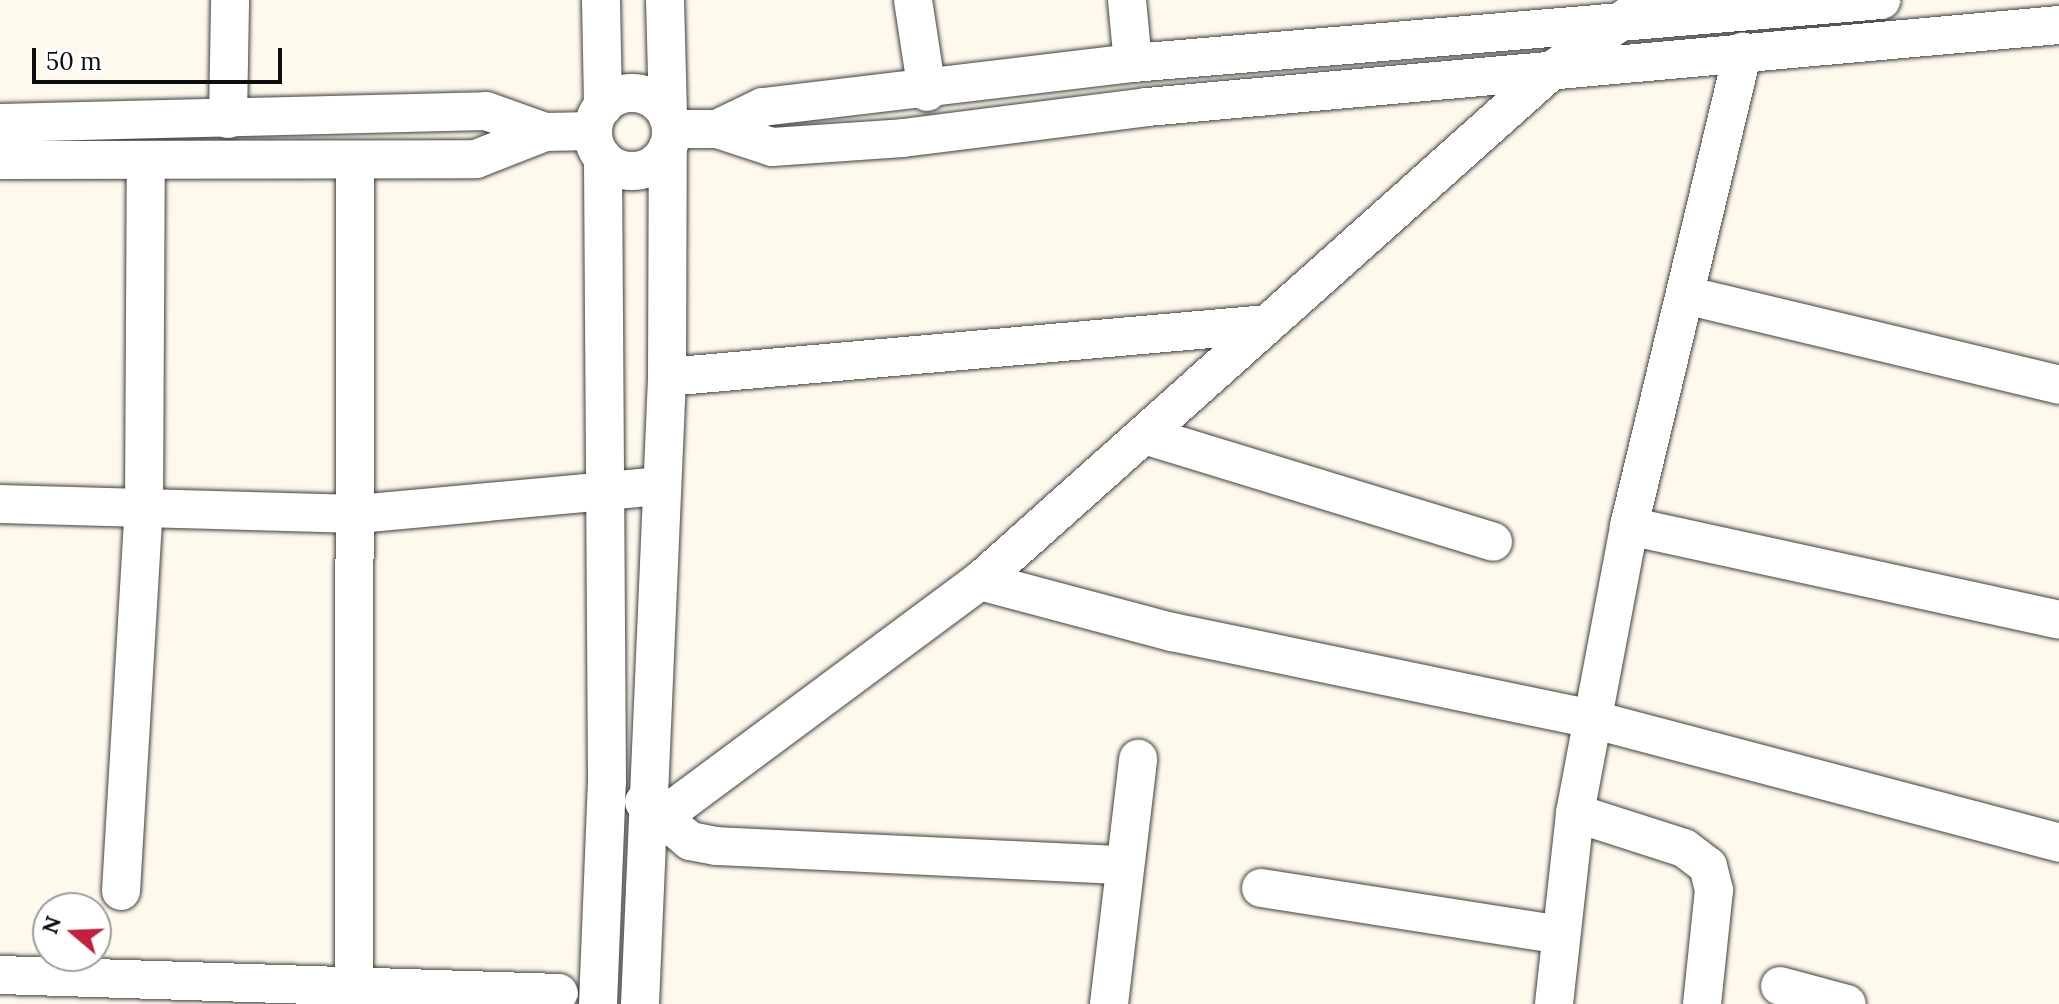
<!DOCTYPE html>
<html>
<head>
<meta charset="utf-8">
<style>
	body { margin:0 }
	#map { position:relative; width:2059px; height:1004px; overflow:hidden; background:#fff9ed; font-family:Lora,serif }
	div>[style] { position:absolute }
	.roads { filter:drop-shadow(0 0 2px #404040) drop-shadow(0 0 2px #404040) }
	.minor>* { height:38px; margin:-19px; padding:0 19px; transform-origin:19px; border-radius:19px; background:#fff }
	.minor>.ring { margin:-19px; padding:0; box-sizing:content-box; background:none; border:38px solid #fff; border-radius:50% }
	span { translate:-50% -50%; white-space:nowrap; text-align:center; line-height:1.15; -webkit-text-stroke:8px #fff; paint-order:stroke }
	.north { position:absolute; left:32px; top:892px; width:80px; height:80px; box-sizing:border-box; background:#fff; border:2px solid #9e9e9e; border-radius:50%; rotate:289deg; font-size:22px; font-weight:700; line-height:32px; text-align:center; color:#0d0d0d }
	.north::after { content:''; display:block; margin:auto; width:28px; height:36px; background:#c12141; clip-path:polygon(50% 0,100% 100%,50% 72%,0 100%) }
	.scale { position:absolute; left:32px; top:48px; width:250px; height:36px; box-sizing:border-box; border:4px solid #0d0d0d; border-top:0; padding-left:10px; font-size:24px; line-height:28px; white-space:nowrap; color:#0d0d0d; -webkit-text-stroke:6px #fff; paint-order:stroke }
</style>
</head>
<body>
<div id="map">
	<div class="roads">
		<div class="minor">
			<i style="left:601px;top:0;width:107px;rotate:88.9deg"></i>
			<i style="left:665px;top:0;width:117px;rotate:88.5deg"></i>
			<i style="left:913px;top:0;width:93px;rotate:81.3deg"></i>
			<i style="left:1127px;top:0;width:63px;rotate:84.6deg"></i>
			<i class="ring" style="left:593px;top:93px;width:40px;height:40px"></i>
			<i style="left:228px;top:119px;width:119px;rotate:-89deg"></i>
			<i style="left:0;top:123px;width:486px;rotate:-1.4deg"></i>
			<i style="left:486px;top:111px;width:63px;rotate:19.6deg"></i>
			<i style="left:671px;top:129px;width:46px"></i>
			<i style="left:717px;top:129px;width:58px;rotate:18.1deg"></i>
			<i style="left:772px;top:147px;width:131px;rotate:-3.9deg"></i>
			<i style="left:903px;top:138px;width:246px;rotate:-7.2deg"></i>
			<i style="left:1147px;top:107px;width:916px;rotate:-5.14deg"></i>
			<i style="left:717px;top:129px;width:51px;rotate:-25.6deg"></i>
			<i style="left:763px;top:107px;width:373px;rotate:-6.8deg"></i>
			<i style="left:1133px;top:63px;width:751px;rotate:-4.81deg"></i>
			<i style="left:0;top:160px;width:476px;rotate:-0.1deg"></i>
			<i style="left:476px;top:159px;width:74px;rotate:-21.4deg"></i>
			<i style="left:545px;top:132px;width:48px;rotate:-1.2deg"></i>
			<i style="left:1685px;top:295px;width:385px;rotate:13.5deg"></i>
			<i style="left:667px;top:377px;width:602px;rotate:-5.05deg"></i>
			<i style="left:1144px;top:435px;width:365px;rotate:17deg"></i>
			<i style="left:0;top:504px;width:358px;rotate:1.6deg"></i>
			<i style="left:358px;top:514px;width:305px;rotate:-5.3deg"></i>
			<i style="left:1629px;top:526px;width:440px;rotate:12.3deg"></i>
			<i style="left:980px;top:581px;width:199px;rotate:14.9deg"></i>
			<i style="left:1172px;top:632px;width:428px;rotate:11.7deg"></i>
			<i style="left:1591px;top:719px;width:484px;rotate:14.8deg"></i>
			<i style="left:644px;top:802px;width:60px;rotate:40.3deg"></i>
			<i style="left:690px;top:841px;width:26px;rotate:11deg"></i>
			<i style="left:716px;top:846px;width:405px;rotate:2.7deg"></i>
			<i style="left:1575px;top:813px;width:114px;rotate:17.8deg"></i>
			<i style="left:1684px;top:848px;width:30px;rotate:37deg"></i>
			<i style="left:1708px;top:866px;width:25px;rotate:76deg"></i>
			<i style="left:1714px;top:890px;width:115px;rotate:96deg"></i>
			<i style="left:666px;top:814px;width:391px;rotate:-36.6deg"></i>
			<i style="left:980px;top:581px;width:766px;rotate:-41.77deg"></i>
			<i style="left:1551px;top:71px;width:123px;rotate:-35.4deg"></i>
			<i style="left:1261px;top:888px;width:303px;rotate:8.9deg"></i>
			<i style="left:121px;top:891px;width:384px;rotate:-86.6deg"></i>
			<i style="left:144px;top:508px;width:348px;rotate:-89.7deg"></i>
			<i style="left:0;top:975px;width:559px;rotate:1.84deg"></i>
			<i style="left:354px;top:986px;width:826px;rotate:-89.93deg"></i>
			<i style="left:1780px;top:986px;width:69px;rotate:15deg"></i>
			<i style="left:598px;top:1004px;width:223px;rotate:-87.7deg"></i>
			<i style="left:607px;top:781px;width:623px;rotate:-90.37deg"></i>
			<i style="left:640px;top:1004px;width:628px;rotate:-87.53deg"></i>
			<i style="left:667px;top:377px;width:230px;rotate:-89.8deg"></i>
			<i style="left:1109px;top:1004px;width:247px;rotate:-83.2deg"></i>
			<i style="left:1554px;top:1004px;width:192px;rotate:-83.7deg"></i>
			<i style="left:1575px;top:813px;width:292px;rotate:-79.3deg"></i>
			<i style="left:1629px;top:526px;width:488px;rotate:-76.5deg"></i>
		</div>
	</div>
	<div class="north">N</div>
	<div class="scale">50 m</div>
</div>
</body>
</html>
